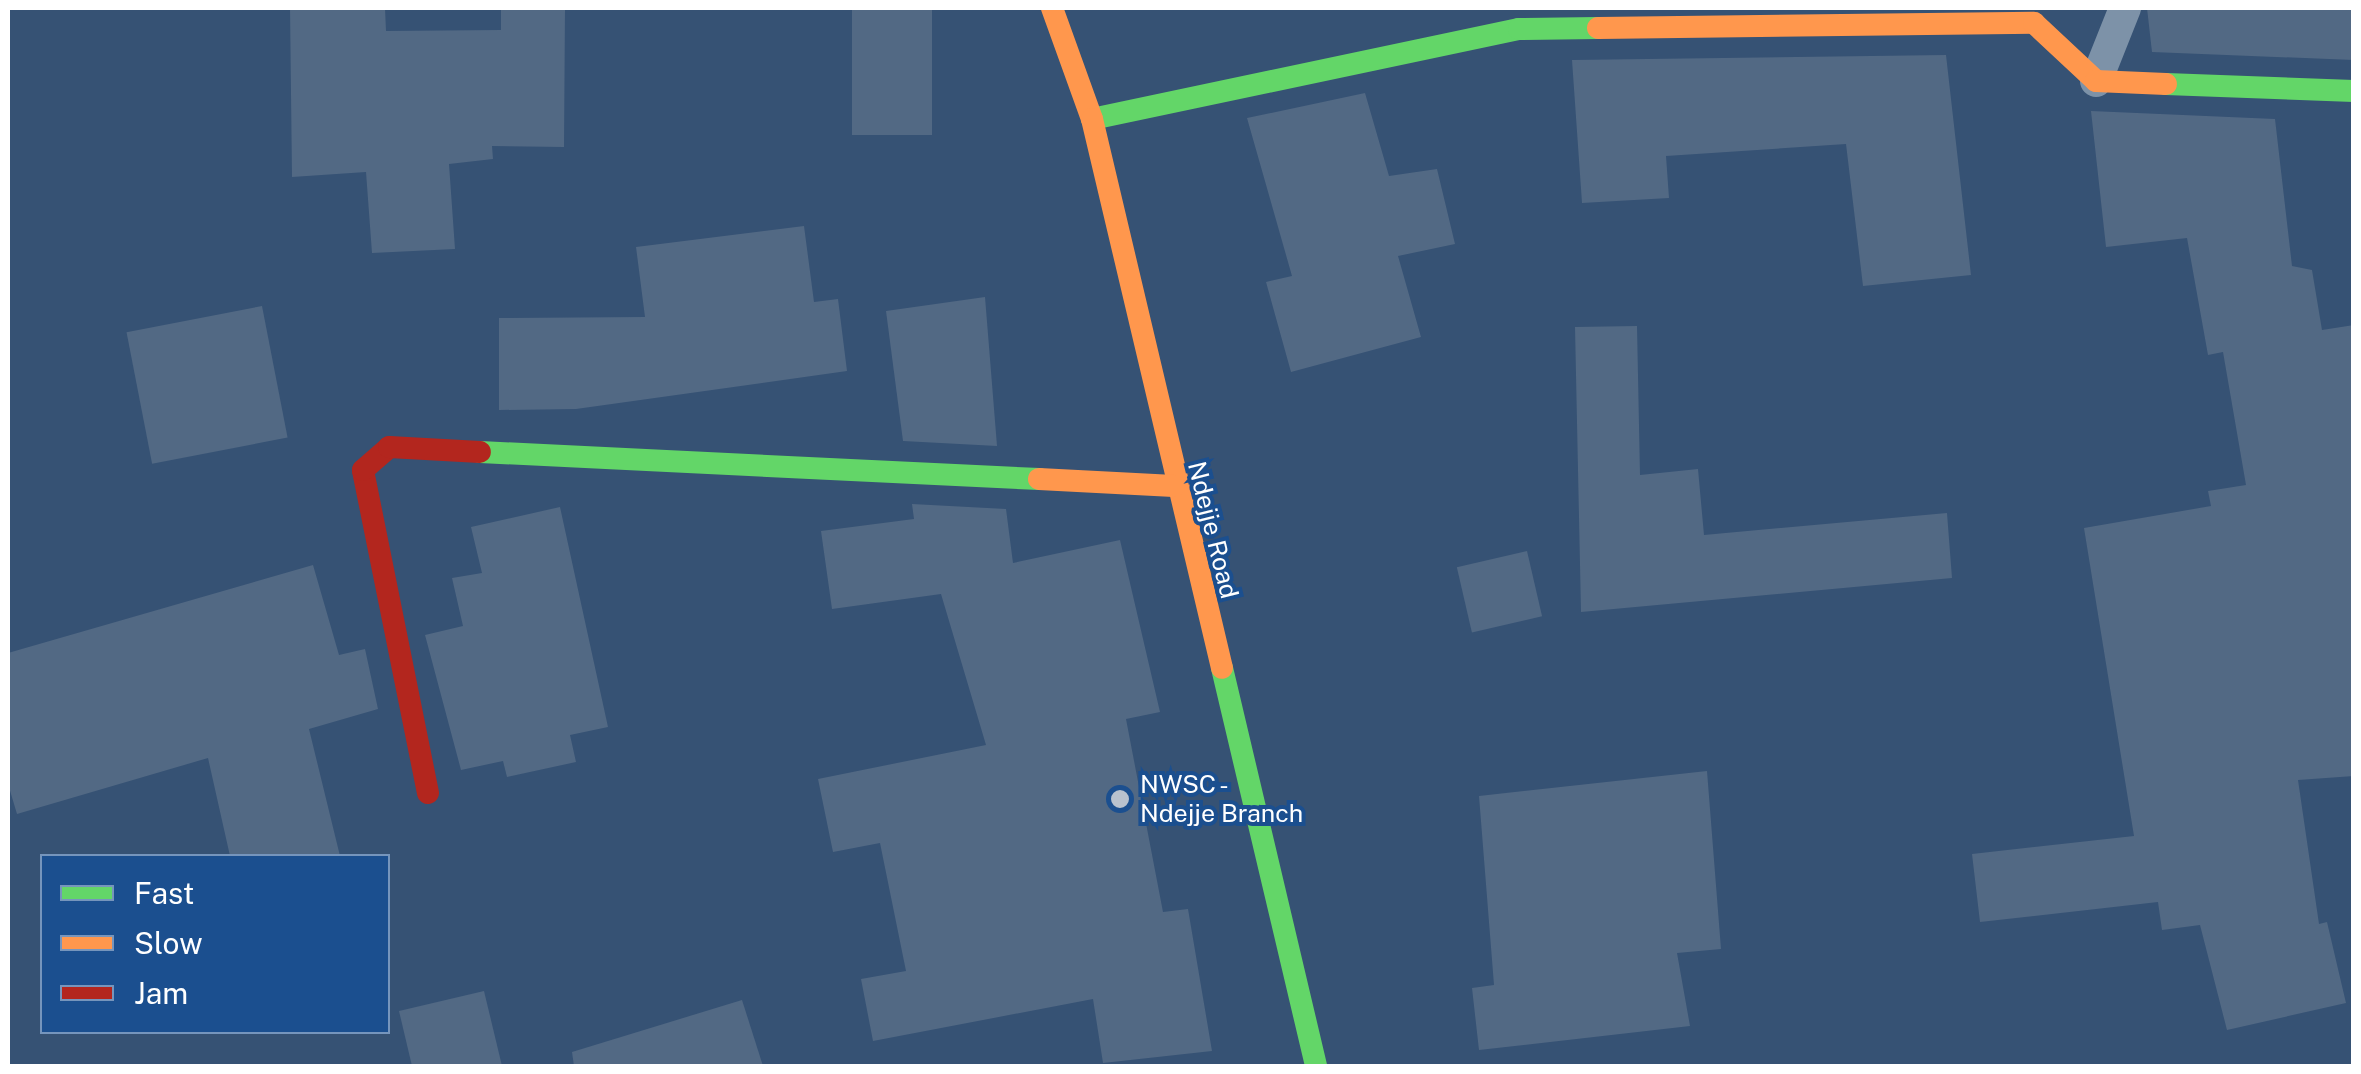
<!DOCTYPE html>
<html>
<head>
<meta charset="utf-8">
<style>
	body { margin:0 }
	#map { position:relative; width:2361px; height:1074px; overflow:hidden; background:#365274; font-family:"Public Sans",sans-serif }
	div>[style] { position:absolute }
	.building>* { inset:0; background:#526984; transform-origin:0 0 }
	.lane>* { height:32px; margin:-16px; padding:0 16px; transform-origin:16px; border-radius:16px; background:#7d92a8 }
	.fast>* { height:22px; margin:-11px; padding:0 11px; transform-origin:11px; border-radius:11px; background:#63d668 }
	.slow>* { height:22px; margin:-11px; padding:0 11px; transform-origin:11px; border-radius:11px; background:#ff974d }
	.jam>* { height:22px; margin:-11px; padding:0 11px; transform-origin:11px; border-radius:11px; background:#b3261e }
	.dots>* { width:28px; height:28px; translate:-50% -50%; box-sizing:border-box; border:5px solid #1b4f8f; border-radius:50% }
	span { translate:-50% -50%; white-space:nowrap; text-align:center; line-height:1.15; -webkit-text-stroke:8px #1b4f8f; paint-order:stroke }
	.street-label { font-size:25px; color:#fff }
	.poi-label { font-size:25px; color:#fff }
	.left { translate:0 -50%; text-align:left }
	.frame { position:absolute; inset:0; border:10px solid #fff; pointer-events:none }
	.legend { position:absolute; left:40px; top:854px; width:350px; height:180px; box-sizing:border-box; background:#1b4f8f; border:2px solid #7695bc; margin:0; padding:12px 18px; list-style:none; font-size:30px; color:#fff }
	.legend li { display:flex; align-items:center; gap:20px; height:50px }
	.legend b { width:50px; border:2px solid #7695bc }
</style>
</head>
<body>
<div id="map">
	<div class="building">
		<i style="clip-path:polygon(290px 8px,385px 8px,386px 31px,501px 30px,501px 8px,565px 8px,564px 147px,492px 146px,493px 159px,449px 164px,455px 249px,372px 253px,366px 172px,292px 177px)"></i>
		<i style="left:852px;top:8px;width:80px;height:127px"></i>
		<i style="clip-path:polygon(2147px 8px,2354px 8px,2354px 60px,2152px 52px)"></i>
		<i style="clip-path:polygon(1946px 55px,1971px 275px,1863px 286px,1846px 144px,1666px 156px,1669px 198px,1582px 203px,1572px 60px)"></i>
		<i style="clip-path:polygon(1365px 93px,1389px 176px,1437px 169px,1455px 244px,1398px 256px,1421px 337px,1291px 372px,1266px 282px,1292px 276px,1247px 118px)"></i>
		<i style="clip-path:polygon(2091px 111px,2275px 119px,2292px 266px,2312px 270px,2322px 330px,2354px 325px,2354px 776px,2298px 780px,2319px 924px,2327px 922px,2346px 1003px,2227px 1030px,2200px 925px,2162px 930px,2158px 902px,1980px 922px,1972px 854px,2134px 836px,2084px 528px,2211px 506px,2208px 491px,2246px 485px,2223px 352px,2208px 355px,2187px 238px,2106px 247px)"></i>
		<i style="clip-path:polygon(804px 226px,814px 302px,838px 299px,847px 371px,576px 409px,499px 410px,499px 318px,645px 317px,636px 247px)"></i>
		<i style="clip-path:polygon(985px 297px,997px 446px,903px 441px,886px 311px)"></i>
		<i style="left:262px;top:306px;width:134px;height:138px;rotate:79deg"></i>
		<i style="clip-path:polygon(1637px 326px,1640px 475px,1698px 469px,1704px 535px,1947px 513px,1952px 578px,1581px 612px,1575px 327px)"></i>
		<i style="clip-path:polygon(912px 504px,1006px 509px,1013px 563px,1120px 540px,1160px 712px,1126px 719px,1163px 912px,1188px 909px,1212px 1051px,1103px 1063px,1093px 999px,873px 1041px,861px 979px,906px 971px,880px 843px,833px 852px,818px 779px,986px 745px,941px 594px,832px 609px,821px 531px,914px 519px)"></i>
		<i style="clip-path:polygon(560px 507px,608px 727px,570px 735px,576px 762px,507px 777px,503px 761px,461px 770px,425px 635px,463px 626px,452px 578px,482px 573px,471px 527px)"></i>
		<i style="left:1527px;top:551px;width:67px;height:72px;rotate:77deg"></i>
		<i style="clip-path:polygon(313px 565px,339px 655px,365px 649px,378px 709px,309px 729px,340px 856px,230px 856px,208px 758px,17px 814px,8px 784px,8px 653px)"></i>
		<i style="clip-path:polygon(1707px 771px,1721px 949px,1677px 953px,1690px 1026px,1479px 1050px,1472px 988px,1494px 985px,1479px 796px)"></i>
		<i style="clip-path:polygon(484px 991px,502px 1066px,412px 1066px,399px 1011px)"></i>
		<i style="clip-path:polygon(742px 1000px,763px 1066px,574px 1066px,572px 1052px)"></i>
	</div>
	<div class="lane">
		<i style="left:2096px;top:81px;width:79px;rotate:-68.3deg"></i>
	</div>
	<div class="fast">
		<i style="left:2166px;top:84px;width:188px;rotate:2.1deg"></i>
		<i style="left:1092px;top:119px;width:436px;rotate:-11.9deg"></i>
		<i style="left:1519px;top:29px;width:79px;rotate:-0.7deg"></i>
		<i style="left:480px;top:452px;width:560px;rotate:2.77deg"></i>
		<i style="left:1222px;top:668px;width:409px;rotate:76.7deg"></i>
	</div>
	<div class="slow">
		<i style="left:1052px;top:8px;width:118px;rotate:70.2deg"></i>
		<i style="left:1092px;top:119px;width:564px;rotate:76.68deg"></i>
		<i style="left:1598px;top:28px;width:436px;rotate:-0.7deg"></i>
		<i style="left:2034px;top:23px;width:85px;rotate:43.1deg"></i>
		<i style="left:2096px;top:81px;width:70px;rotate:2.5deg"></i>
		<i style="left:1039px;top:479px;width:135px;rotate:3deg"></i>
	</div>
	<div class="jam">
		<i style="left:428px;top:793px;width:329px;rotate:-101.4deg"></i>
		<i style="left:363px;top:470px;width:35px;rotate:-41deg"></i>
		<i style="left:389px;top:447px;width:91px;rotate:3.1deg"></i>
	</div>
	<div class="dots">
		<i style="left:1120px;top:799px;background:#b9c2ce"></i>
	</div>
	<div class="street-label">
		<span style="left:1213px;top:530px;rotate:76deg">Ndejje Road</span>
	</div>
	<div class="poi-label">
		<span class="left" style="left:1140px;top:799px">NWSC -<br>Ndejje Branch</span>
	</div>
	<div class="frame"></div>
	<ul class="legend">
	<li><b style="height:12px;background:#63d668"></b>Fast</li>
	<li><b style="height:12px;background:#ff974d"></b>Slow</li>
	<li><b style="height:12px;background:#b3261e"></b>Jam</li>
	</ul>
</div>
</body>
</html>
